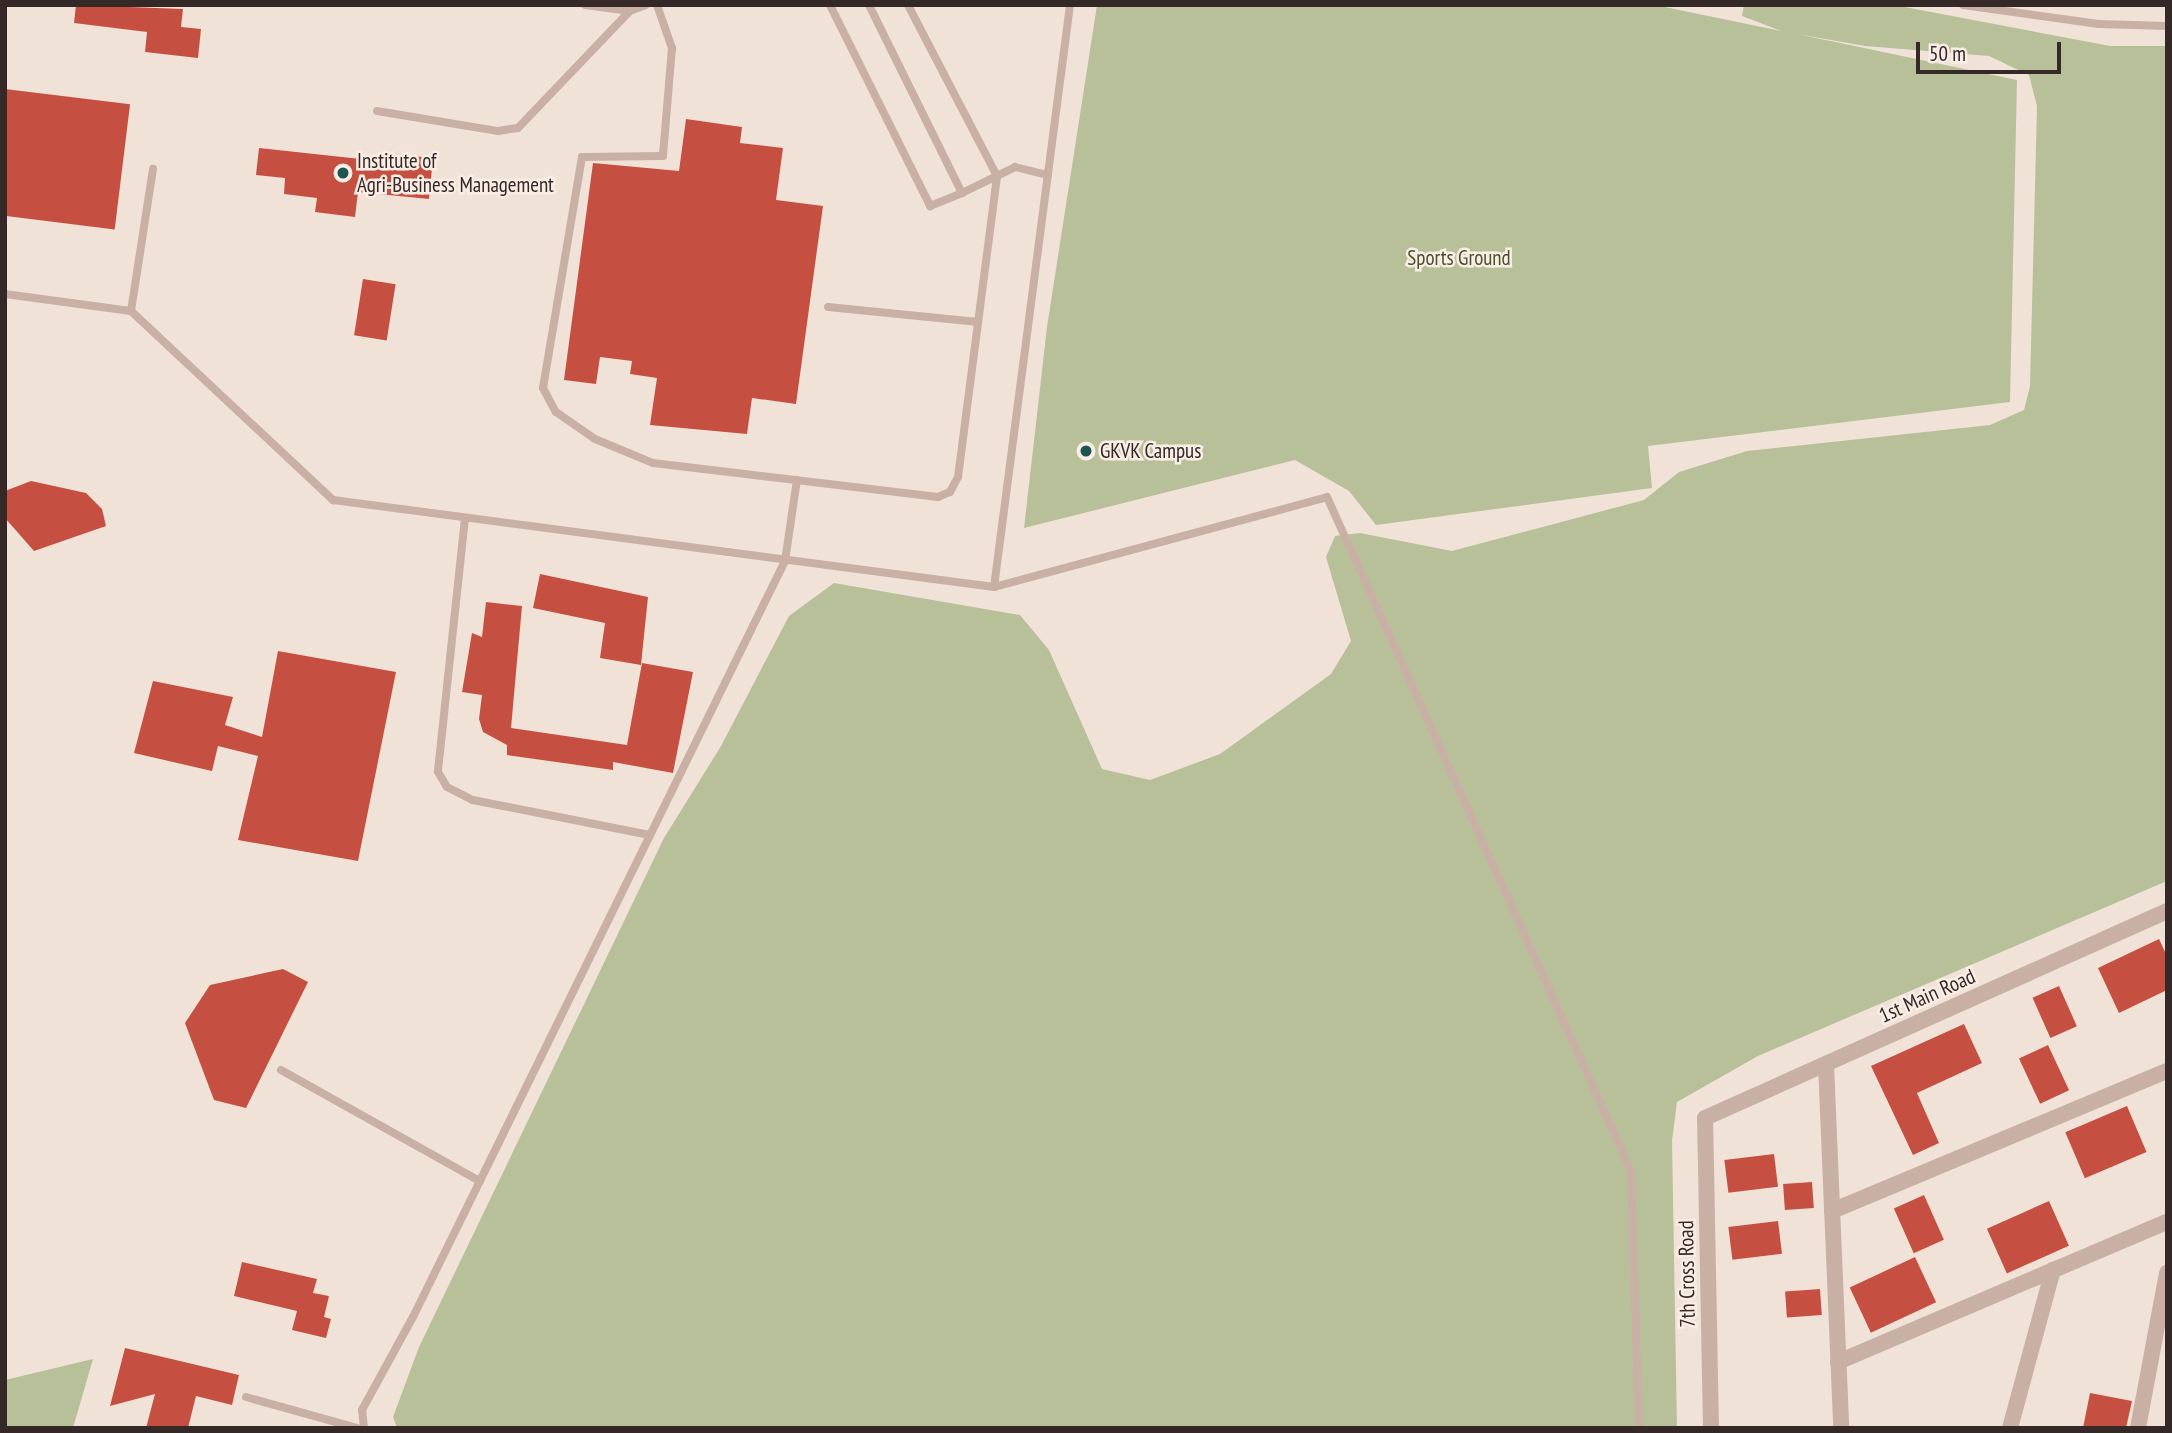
<!DOCTYPE html>
<html>
<head>
<meta charset="utf-8">
<style>
	body { margin:0 }
	#map { position:relative; width:2172px; height:1433px; overflow:hidden; background:#f1e2d8; font-family:"PT Sans Narrow",sans-serif }
	div>[style] { position:absolute }
	.green>* { inset:0; background:#b8c099 }
	.building>* { inset:0; background:#c55042; transform-origin:0 0 }
	.lane>* { height:8px; margin:-4px; padding:0 4px; transform-origin:4px; border-radius:4px; background:#c9b0a5 }
	.street>* { height:16px; margin:-8px; padding:0 8px; transform-origin:8px; border-radius:8px; background:#c9b0a5 }
	.dots>* { width:19px; height:19px; translate:-50% -50%; box-sizing:border-box; border:4px solid #f9ede5; border-radius:50% }
	span { translate:-50% -50%; white-space:nowrap; text-align:center; line-height:1.15; -webkit-text-stroke:5px #f9ede5; paint-order:stroke }
	.poi-label { font-size:21px; color:#342926 }
	.left { translate:0 -50%; text-align:left }
	.park-label { font-size:21px; color:#49522a }
	.street-label { font-size:21px; color:#342926 }
	.frame { position:absolute; inset:0; border:7px solid #342926; pointer-events:none }
	.scale { position:absolute; left:1916px; top:42px; width:145px; height:32px; box-sizing:border-box; border:4px solid #342926; border-top:0; padding-left:9px; font-size:21px; line-height:24px; white-space:nowrap; color:#342926; -webkit-text-stroke:5px #f9ede5; paint-order:stroke }
</style>
</head>
<body>
<div id="map">
	<div class="green">
		<i style="clip-path:polygon(1097px 5px,1655px 5px,1781px 31px,1742px 16px,1744px 5px,1894px 5px,2110px 46px,2167px 46px,2167px 881px,1758px 1056px,1677px 1102px,1672px 1141px,1677px 1428px,397px 1428px,393px 1417px,419px 1347px,664px 838px,721px 746px,789px 616px,834px 583px,1020px 615px,1049px 650px,1102px 769px,1150px 780px,1220px 754px,1331px 674px,1351px 641px,1326px 557px,1335px 536px,1360px 533px,1452px 551px,1644px 500px,1679px 472px,1747px 451px,1990px 425px,2024px 410px,2030px 386px,2037px 106px,2029px 75px,1989px 56px,1865px 46px,1797px 34px,2017px 80px,2010px 402px,1648px 446px,1652px 488px,1376px 525px,1349px 491px,1295px 460px,1024px 528px,1047px 327px)"></i>
		<i style="clip-path:polygon(93px 1359px,73px 1428px,5px 1428px,5px 1380px)"></i>
	</div>
	<div class="building">
		<i style="clip-path:polygon(76px 5px,183px 9px,181px 27px,201px 29px,198px 58px,145px 52px,147px 32px,74px 23px)"></i>
		<i style="left:5px;top:89px;width:126px;height:126px;rotate:7deg"></i>
		<i style="clip-path:polygon(686px 119px,742px 127px,740px 143px,783px 148px,776px 200px,823px 206px,796px 404px,752px 398px,747px 434px,650px 425px,657px 378px,630px 374px,632px 361px,600px 357px,596px 384px,564px 380px,593px 163px,679px 171px)"></i>
		<i style="clip-path:polygon(259px 148px,379px 161px,380px 153px,433px 158px,429px 199px,358px 192px,355px 217px,315px 212px,317px 198px,284px 194px,285px 178px,256px 175px)"></i>
		<i style="left:363px;top:279px;width:33px;height:57px;rotate:9deg"></i>
		<i style="clip-path:polygon(31px 481px,86px 493px,102px 509px,106px 526px,34px 551px,5px 518px,5px 491px)"></i>
		<i style="clip-path:polygon(540px 574px,648px 597px,641px 665px,600px 658px,605px 623px,533px 608px)"></i>
		<i style="clip-path:polygon(486px 602px,522px 606px,511px 728px,627px 745px,642px 663px,693px 672px,673px 773px,613px 762px,613px 770px,507px 755px,507px 745px,483px 732px,479px 719px,482px 695px,462px 692px,472px 633px,482px 637px)"></i>
		<i style="clip-path:polygon(278px 651px,396px 672px,358px 861px,238px 840px,258px 756px,218px 746px,212px 771px,134px 753px,153px 681px,233px 697px,225px 725px,262px 737px)"></i>
		<i style="clip-path:polygon(2159px 939px,2167px 956px,2167px 990px,2119px 1013px,2098px 968px)"></i>
		<i style="clip-path:polygon(283px 969px,308px 982px,246px 1108px,214px 1100px,185px 1023px,210px 985px)"></i>
		<i style="left:2059px;top:986px;width:44px;height:29px;rotate:66deg"></i>
		<i style="clip-path:polygon(1964px 1024px,1982px 1063px,1917px 1093px,1939px 1143px,1913px 1155px,1871px 1066px)"></i>
		<i style="left:2048px;top:1045px;width:50px;height:32px;rotate:65deg"></i>
		<i style="left:2127px;top:1106px;width:50px;height:67px;rotate:67deg"></i>
		<i style="left:1774px;top:1154px;width:33px;height:50px;rotate:83deg"></i>
		<i style="left:1812px;top:1182px;width:26px;height:29px;rotate:86deg"></i>
		<i style="left:1924px;top:1195px;width:49px;height:33px;rotate:66deg"></i>
		<i style="left:2049px;top:1201px;width:49px;height:68px;rotate:66deg"></i>
		<i style="left:1778px;top:1221px;width:33px;height:50px;rotate:83deg"></i>
		<i style="left:1915px;top:1257px;width:50px;height:72px;rotate:65deg"></i>
		<i style="clip-path:polygon(242px 1262px,317px 1279px,313px 1293px,329px 1296px,324px 1317px,331px 1319px,326px 1338px,292px 1330px,297px 1311px,234px 1296px)"></i>
		<i style="left:1820px;top:1289px;width:26px;height:35px;rotate:86deg"></i>
		<i style="clip-path:polygon(125px 1348px,239px 1375px,232px 1405px,196px 1396px,188px 1428px,146px 1428px,155px 1394px,110px 1406px)"></i>
		<i style="clip-path:polygon(2090px 1393px,2132px 1401px,2126px 1428px,2083px 1428px)"></i>
	</div>
	<div class="lane">
		<i style="left:585px;top:5px;width:45px;rotate:7.6deg"></i>
		<i style="left:630px;top:11px;width:17px;rotate:-21deg"></i>
		<i style="left:657px;top:5px;width:46px;rotate:70.8deg"></i>
		<i style="left:672px;top:48px;width:108px;rotate:94.8deg"></i>
		<i style="left:663px;top:156px;width:81px;rotate:179.3deg"></i>
		<i style="left:582px;top:157px;width:234px;rotate:99.6deg"></i>
		<i style="left:543px;top:388px;width:27px;rotate:62deg"></i>
		<i style="left:556px;top:412px;width:47px;rotate:34.7deg"></i>
		<i style="left:595px;top:439px;width:63px;rotate:22.5deg"></i>
		<i style="left:653px;top:463px;width:287px;rotate:6.8deg"></i>
		<i style="left:938px;top:497px;width:13px;rotate:-23deg"></i>
		<i style="left:950px;top:492px;width:17px;rotate:-62deg"></i>
		<i style="left:958px;top:477px;width:304px;rotate:-82.6deg"></i>
		<i style="left:997px;top:176px;width:193px;rotate:-117.5deg"></i>
		<i style="left:830px;top:5px;width:225px;rotate:63.5deg"></i>
		<i style="left:930px;top:206px;width:35px;rotate:-22deg"></i>
		<i style="left:869px;top:5px;width:210px;rotate:63.7deg"></i>
		<i style="left:962px;top:193px;width:59px;rotate:-26.1deg"></i>
		<i style="left:1015px;top:167px;width:34px;rotate:14deg"></i>
		<i style="left:1963px;top:5px;width:137px;rotate:8deg"></i>
		<i style="left:2099px;top:24px;width:68px;rotate:1.7deg"></i>
		<i style="left:377px;top:111px;width:123px;rotate:9.4deg"></i>
		<i style="left:498px;top:131px;width:20px;rotate:-9deg"></i>
		<i style="left:518px;top:128px;width:162px;rotate:-46.3deg"></i>
		<i style="left:5px;top:294px;width:127px;rotate:7.7deg"></i>
		<i style="left:131px;top:311px;width:277px;rotate:43.1deg"></i>
		<i style="left:333px;top:500px;width:667px;rotate:7.5deg"></i>
		<i style="left:994px;top:587px;width:587px;rotate:-82.56deg"></i>
		<i style="left:828px;top:307px;width:151px;rotate:5.7deg"></i>
		<i style="left:131px;top:311px;width:144px;rotate:-81.2deg"></i>
		<i style="left:465px;top:518px;width:255px;rotate:96.1deg"></i>
		<i style="left:438px;top:772px;width:17px;rotate:59deg"></i>
		<i style="left:447px;top:787px;width:29px;rotate:27deg"></i>
		<i style="left:473px;top:800px;width:180px;rotate:11.2deg"></i>
		<i style="left:994px;top:587px;width:345px;rotate:-15.1deg"></i>
		<i style="left:1327px;top:497px;width:739px;rotate:65.72deg"></i>
		<i style="left:1631px;top:1171px;width:257px;rotate:88.2deg"></i>
		<i style="left:281px;top:1070px;width:228px;rotate:29.2deg"></i>
		<i style="left:246px;top:1397px;width:115px;rotate:15.6deg"></i>
		<i style="left:364px;top:1428px;width:18px;rotate:-96deg"></i>
		<i style="left:362px;top:1410px;width:106px;rotate:-61.3deg"></i>
		<i style="left:413px;top:1317px;width:843px;rotate:-63.8deg"></i>
		<i style="left:785px;top:561px;width:82px;rotate:-81.6deg"></i>
	</div>
	<div class="street">
		<i style="left:1826px;top:1064px;width:364px;rotate:87.6deg"></i>
		<i style="left:1832px;top:1211px;width:363px;rotate:-22.7deg"></i>
		<i style="left:1838px;top:1362px;width:358px;rotate:-23.1deg"></i>
		<i style="left:1711px;top:1428px;width:310px;rotate:-91.1deg"></i>
		<i style="left:1705px;top:1118px;width:506px;rotate:-24.13deg"></i>
		<i style="left:2010px;top:1428px;width:164px;rotate:-74.8deg"></i>
		<i style="left:2138px;top:1428px;width:158px;rotate:-79.4deg"></i>
	</div>
	<div class="dots">
		<i style="left:343px;top:173px;background:#1c5551"></i>
		<i style="left:1086px;top:451px;background:#1c5551"></i>
	</div>
	<div class="poi-label">
		<span class="left" style="left:357px;top:173px">Institute of<br>Agri-Business Management</span>
		<span class="left" style="left:1100px;top:451px">GKVK Campus</span>
	</div>
	<div class="park-label">
		<span style="left:1459px;top:258px">Sports Ground</span>
	</div>
	<div class="street-label">
		<span style="left:1927px;top:996px;rotate:-24deg">1st Main Road</span>
		<span style="left:1687px;top:1274px;rotate:-91deg">7th Cross Road</span>
	</div>
	<div class="frame"></div>
	<div class="scale">50 m</div>
</div>
</body>
</html>
